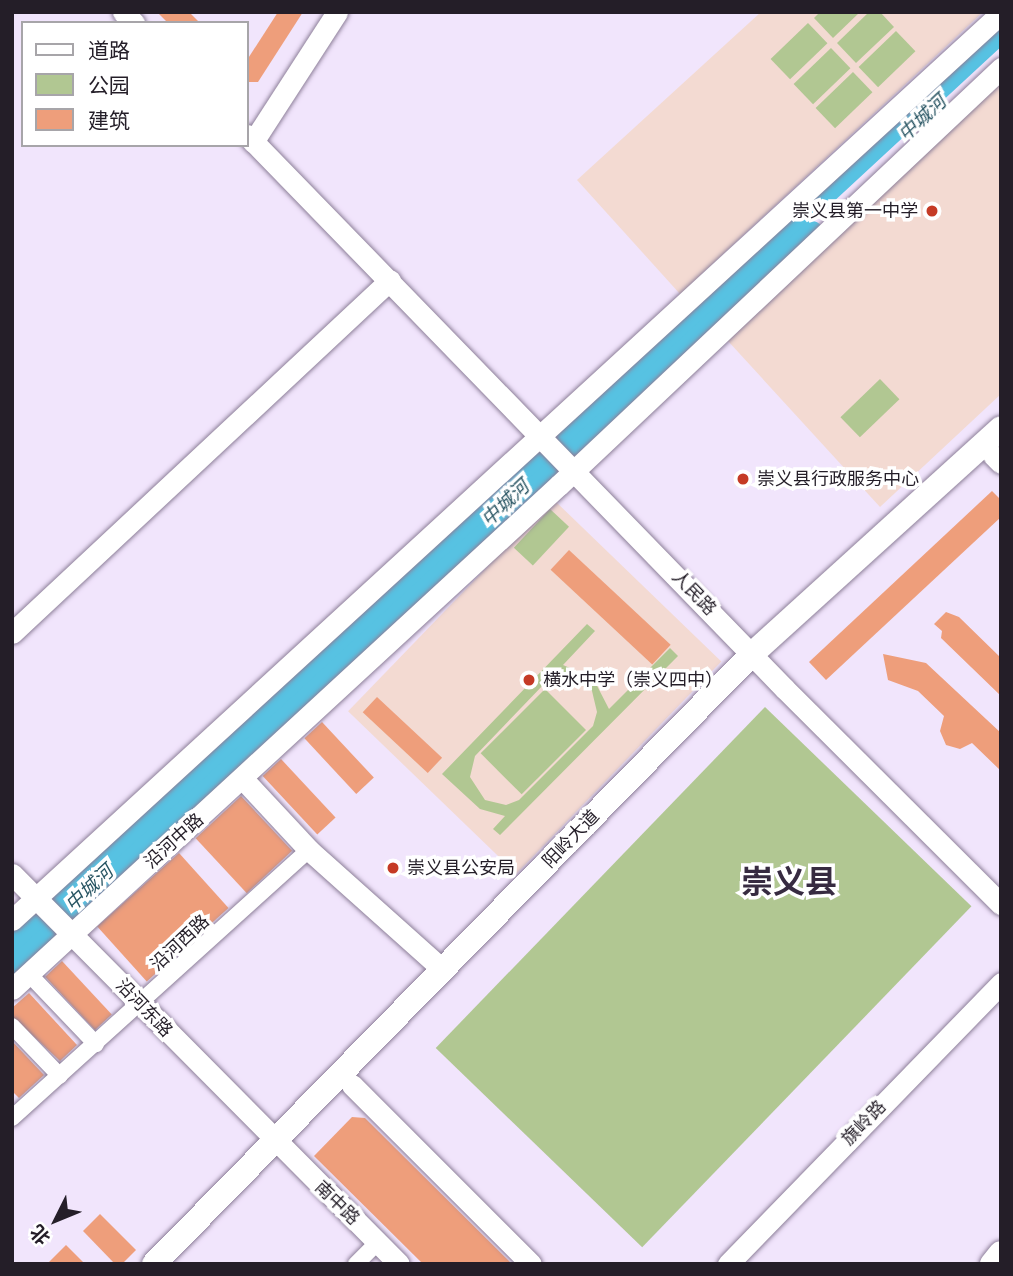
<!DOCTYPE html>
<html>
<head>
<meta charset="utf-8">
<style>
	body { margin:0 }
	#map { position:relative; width:1013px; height:1276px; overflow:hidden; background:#f1e5fc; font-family:"Nunito Sans","Noto Sans SC",sans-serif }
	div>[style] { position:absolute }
	.education>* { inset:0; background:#f3dad2; transform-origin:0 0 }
	.green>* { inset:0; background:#b1c792; transform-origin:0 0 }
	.river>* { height:23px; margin:-11.5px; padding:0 11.5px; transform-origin:11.5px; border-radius:11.5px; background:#57c2e2 }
	.building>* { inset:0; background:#ee9e7b; transform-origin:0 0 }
	.roads { filter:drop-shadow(0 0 2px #8d7f99) drop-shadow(0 0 2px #8d7f99) }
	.street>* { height:16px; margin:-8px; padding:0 8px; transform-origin:8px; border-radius:8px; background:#fff }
	.secondary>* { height:21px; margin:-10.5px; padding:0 10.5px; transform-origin:10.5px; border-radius:10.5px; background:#fff }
	.primary>* { height:24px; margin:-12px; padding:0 12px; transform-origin:12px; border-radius:12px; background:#fff }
	.dots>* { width:19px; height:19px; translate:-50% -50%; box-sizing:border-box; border:4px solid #fff; border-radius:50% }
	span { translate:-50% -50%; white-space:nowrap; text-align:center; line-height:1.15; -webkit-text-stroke:7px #fff; paint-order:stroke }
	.poi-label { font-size:18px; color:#241e28 }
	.right { translate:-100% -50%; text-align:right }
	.left { translate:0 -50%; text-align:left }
	.street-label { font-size:18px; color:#241e28 }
	.water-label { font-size:19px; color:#275462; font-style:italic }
	.town-label { font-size:32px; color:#372b41; font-weight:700 }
	.frame { position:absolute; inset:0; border:14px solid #241e28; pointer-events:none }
	.legend { position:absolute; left:21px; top:21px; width:228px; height:126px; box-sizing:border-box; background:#fff; border:2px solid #a7a5a9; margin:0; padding:9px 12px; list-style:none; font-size:21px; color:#241e28 }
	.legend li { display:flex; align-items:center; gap:14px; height:35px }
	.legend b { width:35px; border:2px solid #a7a5a9 }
	.north { position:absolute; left:21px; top:1185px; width:70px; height:70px; -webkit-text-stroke:5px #fff; paint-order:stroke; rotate:227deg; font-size:19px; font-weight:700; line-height:28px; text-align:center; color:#241e28 }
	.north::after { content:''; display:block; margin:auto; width:24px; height:32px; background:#241e28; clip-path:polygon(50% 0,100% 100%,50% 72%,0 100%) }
</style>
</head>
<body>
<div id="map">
	<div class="education">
		<i style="clip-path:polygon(761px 12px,983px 12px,680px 294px,577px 180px)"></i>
		<i style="clip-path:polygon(1001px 81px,1001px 394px,880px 507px,728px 341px)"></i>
		<i style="left:553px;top:499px;width:234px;height:295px;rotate:44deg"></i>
	</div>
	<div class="green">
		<i style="clip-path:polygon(820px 12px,860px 12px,833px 38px,814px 18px)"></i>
		<i style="clip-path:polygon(869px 12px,880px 12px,894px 27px,856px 63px,837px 43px)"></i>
		<i style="left:808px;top:23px;width:28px;height:52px;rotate:46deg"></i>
		<i style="left:896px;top:31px;width:28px;height:52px;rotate:46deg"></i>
		<i style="left:831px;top:48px;width:28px;height:52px;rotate:46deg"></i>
		<i style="left:853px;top:72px;width:28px;height:52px;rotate:46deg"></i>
		<i style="left:880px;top:379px;width:28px;height:55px;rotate:46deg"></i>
		<i style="left:550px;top:509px;width:26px;height:53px;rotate:43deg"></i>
		<i style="clip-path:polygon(evenodd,587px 624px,595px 631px,563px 665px,593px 678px,609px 709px,670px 648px,678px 656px,500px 835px,493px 829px,505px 816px,480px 809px,442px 774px,587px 624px,567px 677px,592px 691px,597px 712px,593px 726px,519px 800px,506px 805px,485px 800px,470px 777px,475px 756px,546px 682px,567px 677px)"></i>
		<i style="left:545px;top:689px;width:58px;height:91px;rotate:45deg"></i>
		<i style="left:765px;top:707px;width:287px;height:474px;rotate:44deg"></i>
	</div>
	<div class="river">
		<i style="left:12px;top:945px;width:1347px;rotate:-42.77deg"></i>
		<i style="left:12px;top:970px;width:1088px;rotate:-42.69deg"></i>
	</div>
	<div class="building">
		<i style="clip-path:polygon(157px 12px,189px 12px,200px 23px,168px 23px)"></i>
		<i style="clip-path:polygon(278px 12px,303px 12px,258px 82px,247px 82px,247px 60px)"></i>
		<i style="clip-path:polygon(992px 491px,1001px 500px,1001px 517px,826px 680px,809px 662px)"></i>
		<i style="left:569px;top:550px;width:139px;height:27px;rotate:43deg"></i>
		<i style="clip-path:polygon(946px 612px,959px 617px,1001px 658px,1001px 696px,941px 638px,942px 631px,934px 624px)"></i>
		<i style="clip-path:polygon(883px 654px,926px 663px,1001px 733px,1001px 771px,972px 743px,960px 749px,946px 745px,940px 731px,944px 716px,918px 691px,888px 680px)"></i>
		<i style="left:377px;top:697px;width:89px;height:21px;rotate:43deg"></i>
		<i style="left:322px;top:722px;width:76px;height:24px;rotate:47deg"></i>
		<i style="left:281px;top:759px;width:80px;height:25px;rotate:47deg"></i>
		<i style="left:241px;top:796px;width:75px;height:62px;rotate:47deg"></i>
		<i style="left:179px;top:853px;width:74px;height:110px;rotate:48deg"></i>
		<i style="left:62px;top:961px;width:73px;height:23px;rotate:47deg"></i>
		<i style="clip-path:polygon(29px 993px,77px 1045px,60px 1061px,12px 1016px,12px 1008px)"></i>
		<i style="clip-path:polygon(12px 1041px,44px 1075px,19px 1098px,12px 1091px)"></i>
		<i style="clip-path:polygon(352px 1117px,365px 1118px,512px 1264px,423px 1264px,314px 1156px)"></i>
		<i style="clip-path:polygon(100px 1214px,136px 1250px,122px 1264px,115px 1264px,83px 1231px)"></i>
		<i style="clip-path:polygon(66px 1245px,85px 1264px,47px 1264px)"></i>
	</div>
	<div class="roads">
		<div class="street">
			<i style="left:29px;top:974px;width:97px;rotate:46.3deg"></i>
			<i style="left:12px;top:1026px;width:69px;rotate:46.2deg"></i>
			<i style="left:12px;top:1118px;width:400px;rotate:-42.1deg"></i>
			<i style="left:356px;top:1264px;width:31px;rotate:-45deg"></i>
		</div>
		<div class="secondary">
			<i style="left:123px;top:12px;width:16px;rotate:45deg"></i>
			<i style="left:247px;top:135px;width:772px;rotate:45.84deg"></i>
			<i style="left:785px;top:689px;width:305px;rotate:44.9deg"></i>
			<i style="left:253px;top:142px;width:155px;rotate:-57.1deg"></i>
			<i style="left:993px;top:455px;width:11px;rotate:45deg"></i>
			<i style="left:12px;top:633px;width:517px;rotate:-43.04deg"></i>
			<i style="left:243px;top:779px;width:97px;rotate:47.1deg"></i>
			<i style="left:309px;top:850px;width:180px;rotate:41.8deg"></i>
			<i style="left:12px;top:874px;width:549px;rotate:45.22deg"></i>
			<i style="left:12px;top:920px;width:1342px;rotate:-42.52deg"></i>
			<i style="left:12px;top:989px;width:744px;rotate:-42.66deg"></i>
			<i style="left:559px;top:485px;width:608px;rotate:-43.33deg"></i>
			<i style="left:352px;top:1085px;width:253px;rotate:45deg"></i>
			<i style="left:728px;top:1264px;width:392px;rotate:-45.8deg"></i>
		</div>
		<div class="primary">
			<i style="left:154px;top:1264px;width:854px;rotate:-45.57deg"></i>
			<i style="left:752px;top:654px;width:336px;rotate:-42.2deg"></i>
			<i style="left:992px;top:1264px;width:14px;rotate:-51deg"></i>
		</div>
	</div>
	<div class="dots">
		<i style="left:932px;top:211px;background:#c53a25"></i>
		<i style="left:743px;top:479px;background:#c53a25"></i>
		<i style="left:529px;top:680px;background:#c53a25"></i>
		<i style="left:393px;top:868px;background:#c53a25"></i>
	</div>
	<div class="poi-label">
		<span class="right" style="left:918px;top:211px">崇义县第一中学</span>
		<span class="left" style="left:757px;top:479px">崇义县行政服务中心</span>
		<span class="left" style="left:543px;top:680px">横水中学（崇义四中）</span>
		<span class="left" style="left:407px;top:868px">崇义县公安局</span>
	</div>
	<div class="street-label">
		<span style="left:694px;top:593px;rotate:46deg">人民路</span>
		<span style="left:571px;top:839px;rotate:-46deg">阳岭大道</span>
		<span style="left:174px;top:841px;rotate:-42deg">沿河中路</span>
		<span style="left:180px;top:943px;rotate:-43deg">沿河西路</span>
		<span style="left:144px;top:1008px;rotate:46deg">沿河东路</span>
		<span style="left:864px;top:1123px;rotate:-46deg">旗岭路</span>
		<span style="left:337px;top:1203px;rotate:44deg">南中路</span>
	</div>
	<div class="water-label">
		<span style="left:923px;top:119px;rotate:-43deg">中城河</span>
		<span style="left:506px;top:504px;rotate:-43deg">中城河</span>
		<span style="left:90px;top:889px;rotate:-43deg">中城河</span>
	</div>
	<div class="town-label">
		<span style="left:789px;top:883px">崇义县</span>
	</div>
	<div class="frame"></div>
	<ul class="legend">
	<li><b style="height:9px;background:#fff"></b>道路</li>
	<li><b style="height:19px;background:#b1c792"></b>公园</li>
	<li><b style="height:19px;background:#ee9e7b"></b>建筑</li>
	</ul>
	<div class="north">北</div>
</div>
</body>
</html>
